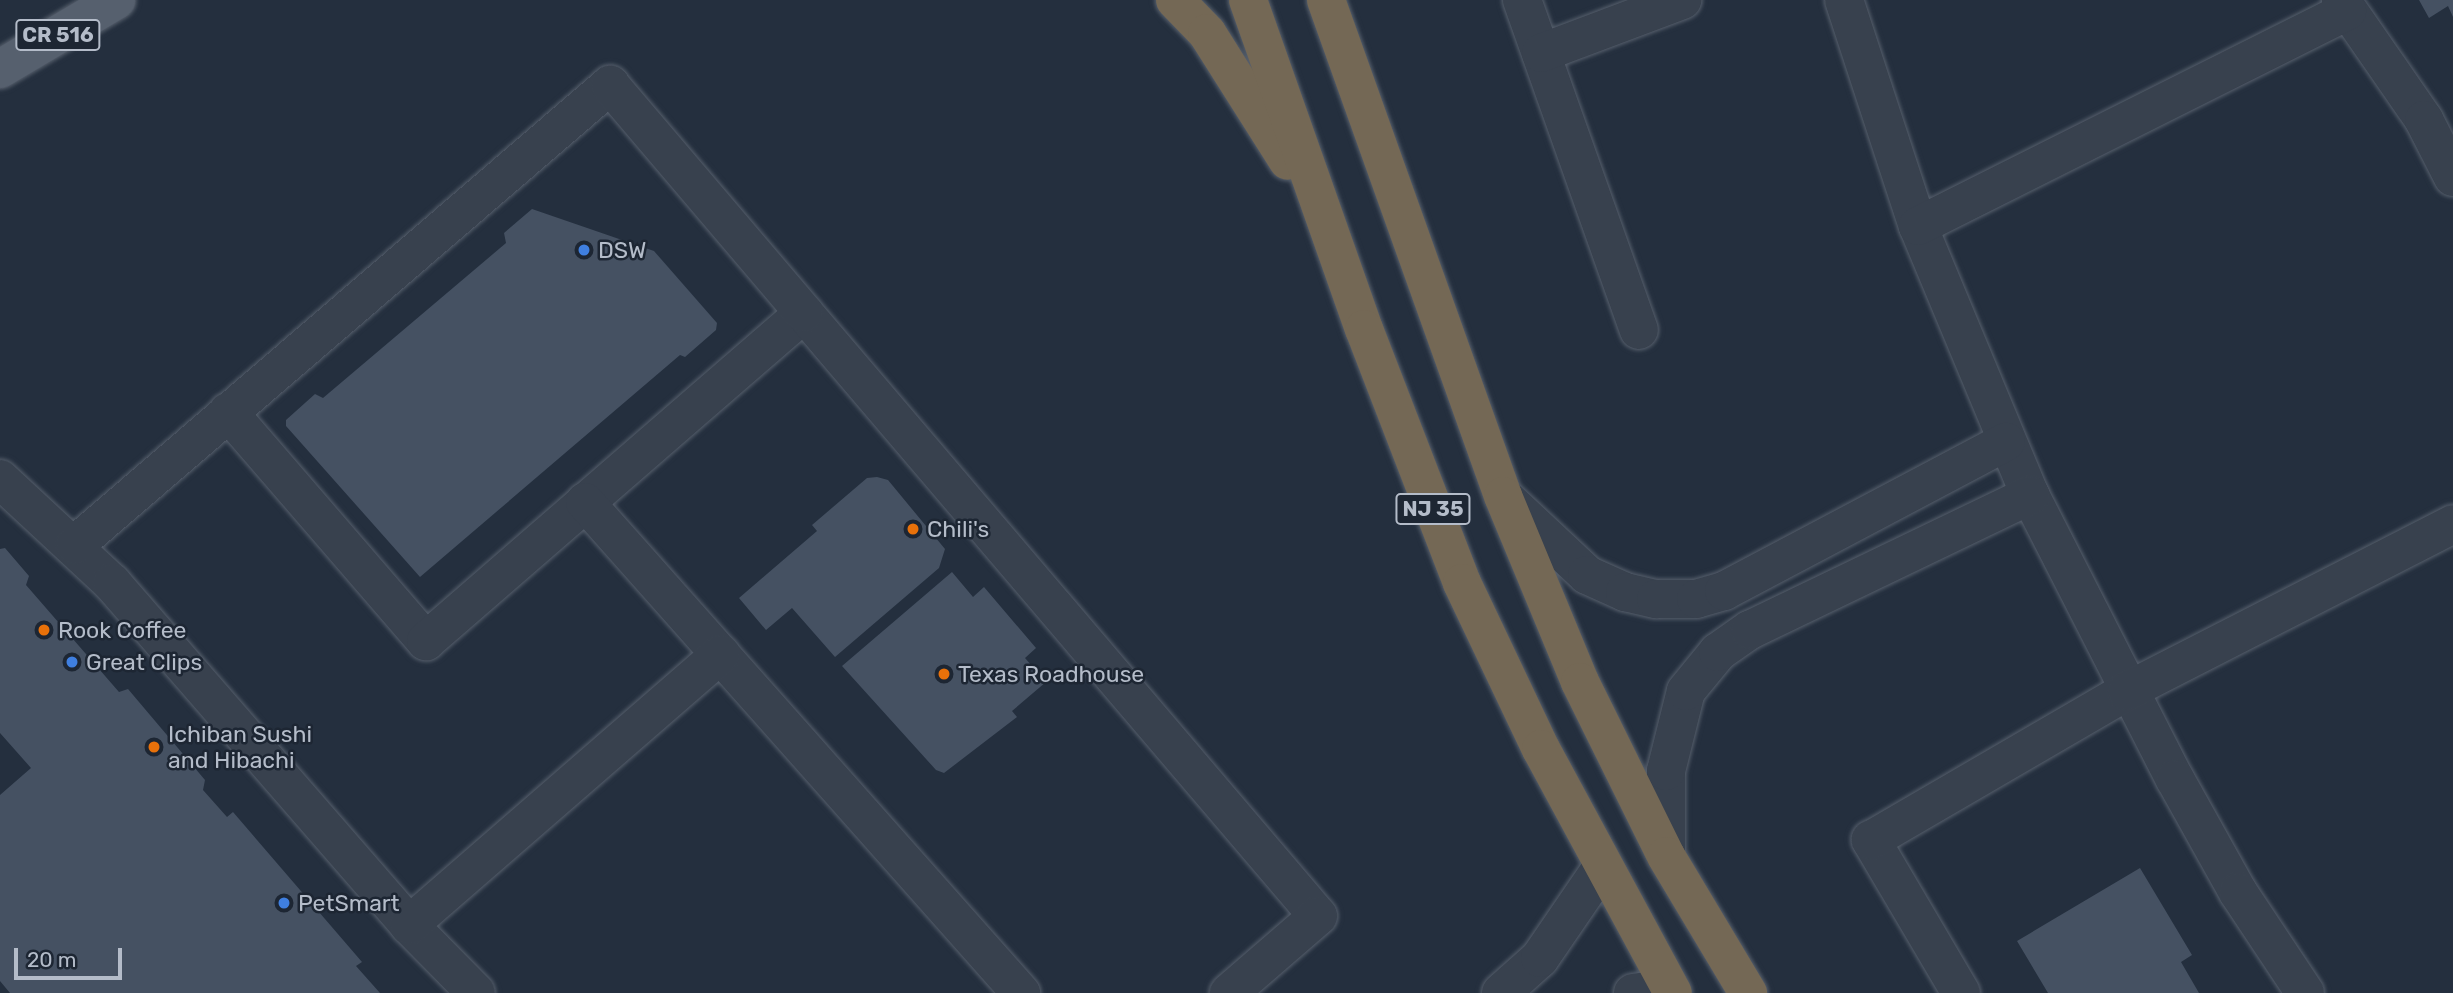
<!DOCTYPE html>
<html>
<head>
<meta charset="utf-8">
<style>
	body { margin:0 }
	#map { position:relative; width:2453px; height:993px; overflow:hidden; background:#242f3e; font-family:Rubik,sans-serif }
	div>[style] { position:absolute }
	.building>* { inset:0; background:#455162 }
	.roads { filter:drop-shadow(0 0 2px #565f6c) drop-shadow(0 0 2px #565f6c) }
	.minor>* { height:38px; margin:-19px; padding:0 19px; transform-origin:19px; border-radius:19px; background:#38414e }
	.major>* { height:38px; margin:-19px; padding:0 19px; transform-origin:19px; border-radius:19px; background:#56606e }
	.highway>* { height:38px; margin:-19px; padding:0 19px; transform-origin:19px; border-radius:19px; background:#746855 }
	.dots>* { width:19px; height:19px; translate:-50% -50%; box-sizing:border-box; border:4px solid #1d2633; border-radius:50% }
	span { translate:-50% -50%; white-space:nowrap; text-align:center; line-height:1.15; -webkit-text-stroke:5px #1d2633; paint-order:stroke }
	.shield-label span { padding:2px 5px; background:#1d2633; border:2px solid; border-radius:5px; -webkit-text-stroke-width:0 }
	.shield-label { font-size:21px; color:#b4bcc9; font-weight:700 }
	.poi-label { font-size:23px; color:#b4bcc9 }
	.left { translate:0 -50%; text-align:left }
	.scale { position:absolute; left:14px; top:948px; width:108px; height:32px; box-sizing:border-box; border:4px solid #b4bcc9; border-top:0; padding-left:9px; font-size:21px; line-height:24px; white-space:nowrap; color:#b4bcc9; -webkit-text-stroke:5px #1d2633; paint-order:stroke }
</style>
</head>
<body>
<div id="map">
	<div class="building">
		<i style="clip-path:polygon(2419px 0,2453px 0,2453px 17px,2448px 6px,2429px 18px)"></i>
		<i style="clip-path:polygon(532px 209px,654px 251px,717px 323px,716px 330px,685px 357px,680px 355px,420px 577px,286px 426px,286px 420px,315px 394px,323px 398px,506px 243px,504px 233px)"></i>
		<i style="clip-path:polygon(877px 477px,888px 480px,945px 549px,939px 568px,835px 657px,792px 608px,766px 630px,739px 598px,817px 531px,812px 525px,867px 478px)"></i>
		<i style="clip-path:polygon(5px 548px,29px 576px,26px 585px,119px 692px,128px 689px,205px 780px,203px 790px,227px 817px,233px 812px,362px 962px,356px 966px,380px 993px,10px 993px,0 981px,0 795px,31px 768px,0 733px,0 549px)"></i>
		<i style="clip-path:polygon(952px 572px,973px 597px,984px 587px,1036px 648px,1025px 658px,1046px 682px,1012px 711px,1017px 717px,944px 773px,936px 770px,842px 666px)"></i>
		<i style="clip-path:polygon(2140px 868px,2192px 955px,2181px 962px,2199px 993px,2048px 993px,2017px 941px)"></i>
	</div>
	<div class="roads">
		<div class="minor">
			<i style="left:1522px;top:0;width:350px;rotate:70.5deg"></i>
			<i style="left:1844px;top:0;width:238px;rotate:71.9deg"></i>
			<i style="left:1918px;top:226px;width:291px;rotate:67.4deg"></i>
			<i style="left:2030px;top:495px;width:319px;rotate:63deg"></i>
			<i style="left:2175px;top:779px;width:129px;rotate:60.9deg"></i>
			<i style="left:2238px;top:892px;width:121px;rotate:56.4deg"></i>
			<i style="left:2341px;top:0;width:146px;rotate:55.3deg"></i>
			<i style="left:2424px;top:120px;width:64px;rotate:63deg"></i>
			<i style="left:1541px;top:53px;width:151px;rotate:-20.6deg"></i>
			<i style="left:1918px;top:226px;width:480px;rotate:-26.6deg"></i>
			<i style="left:228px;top:412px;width:303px;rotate:49.2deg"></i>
			<i style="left:426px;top:641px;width:500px;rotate:-40.95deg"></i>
			<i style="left:804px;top:313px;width:792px;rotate:49.56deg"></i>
			<i style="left:1318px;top:916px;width:118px;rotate:139.1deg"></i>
			<i style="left:0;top:479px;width:153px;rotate:42.9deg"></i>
			<i style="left:112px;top:583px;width:453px;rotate:49deg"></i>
			<i style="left:409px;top:925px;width:95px;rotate:45.4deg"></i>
			<i style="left:1503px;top:496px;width:115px;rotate:43.2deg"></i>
			<i style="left:1587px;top:575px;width:42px;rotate:24.1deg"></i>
			<i style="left:1625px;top:592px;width:32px;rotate:13deg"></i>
			<i style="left:1656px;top:599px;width:40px"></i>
			<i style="left:1696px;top:599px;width:29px;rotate:-16deg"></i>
			<i style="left:1724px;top:591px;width:319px;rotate:-27.9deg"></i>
			<i style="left:585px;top:502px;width:657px;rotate:48.4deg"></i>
			<i style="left:75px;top:545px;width:706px;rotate:-40.69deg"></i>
			<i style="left:610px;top:85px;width:299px;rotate:49.6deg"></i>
			<i style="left:1666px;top:856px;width:85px;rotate:-90deg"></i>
			<i style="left:1666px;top:771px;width:82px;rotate:-76deg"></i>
			<i style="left:1686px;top:691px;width:50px;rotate:-50.6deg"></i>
			<i style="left:1718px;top:652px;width:39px;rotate:-35deg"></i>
			<i style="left:1750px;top:630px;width:311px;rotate:-25.7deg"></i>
			<i style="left:409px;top:925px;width:413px;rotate:-41deg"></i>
			<i style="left:1501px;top:993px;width:52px;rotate:-41.9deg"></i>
			<i style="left:1540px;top:958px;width:112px;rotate:-55.6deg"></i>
			<i style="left:1633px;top:993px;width:37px;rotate:-8deg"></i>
			<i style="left:1961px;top:993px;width:178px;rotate:-120.5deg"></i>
			<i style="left:1871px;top:840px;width:296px;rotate:-30.2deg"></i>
			<i style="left:2127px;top:691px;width:366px;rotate:-27.1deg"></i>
		</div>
		<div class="major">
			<i style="left:0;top:69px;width:135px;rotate:-30.7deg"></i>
		</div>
		<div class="highway">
			<i style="left:1175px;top:0;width:46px;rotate:45.9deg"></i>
			<i style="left:1207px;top:33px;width:151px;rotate:57.7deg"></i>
			<i style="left:1248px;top:0;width:349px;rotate:70.6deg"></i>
			<i style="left:1364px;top:329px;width:272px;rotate:68.9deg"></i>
			<i style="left:1462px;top:583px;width:184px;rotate:64.6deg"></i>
			<i style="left:1541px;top:749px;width:277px;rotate:61.6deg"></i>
			<i style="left:1326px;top:0;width:527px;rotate:70.36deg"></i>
			<i style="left:1503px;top:496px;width:201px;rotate:67.5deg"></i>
			<i style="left:1580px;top:682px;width:194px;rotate:63.7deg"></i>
			<i style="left:1666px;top:856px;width:160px;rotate:59.1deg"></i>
		</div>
	</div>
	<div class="dots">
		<i style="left:584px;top:250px;background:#3f7fe0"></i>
		<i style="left:913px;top:529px;background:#e8710a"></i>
		<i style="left:44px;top:630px;background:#e8710a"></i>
		<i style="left:72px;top:662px;background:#3f7fe0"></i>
		<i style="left:944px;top:674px;background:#e8710a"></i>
		<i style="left:154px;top:747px;background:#e8710a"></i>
		<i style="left:284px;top:903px;background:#3f7fe0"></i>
	</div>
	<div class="shield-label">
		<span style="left:58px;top:35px">CR 516</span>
		<span style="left:1433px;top:509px">NJ 35</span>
	</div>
	<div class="poi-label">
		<span class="left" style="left:598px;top:250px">DSW</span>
		<span class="left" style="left:927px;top:529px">Chili's</span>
		<span class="left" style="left:58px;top:630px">Rook Coffee</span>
		<span class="left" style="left:86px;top:662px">Great Clips</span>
		<span class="left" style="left:958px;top:674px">Texas Roadhouse</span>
		<span class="left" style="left:168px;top:747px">Ichiban Sushi<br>and Hibachi</span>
		<span class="left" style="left:298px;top:903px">PetSmart</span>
	</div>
	<div class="scale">20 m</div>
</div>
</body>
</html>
